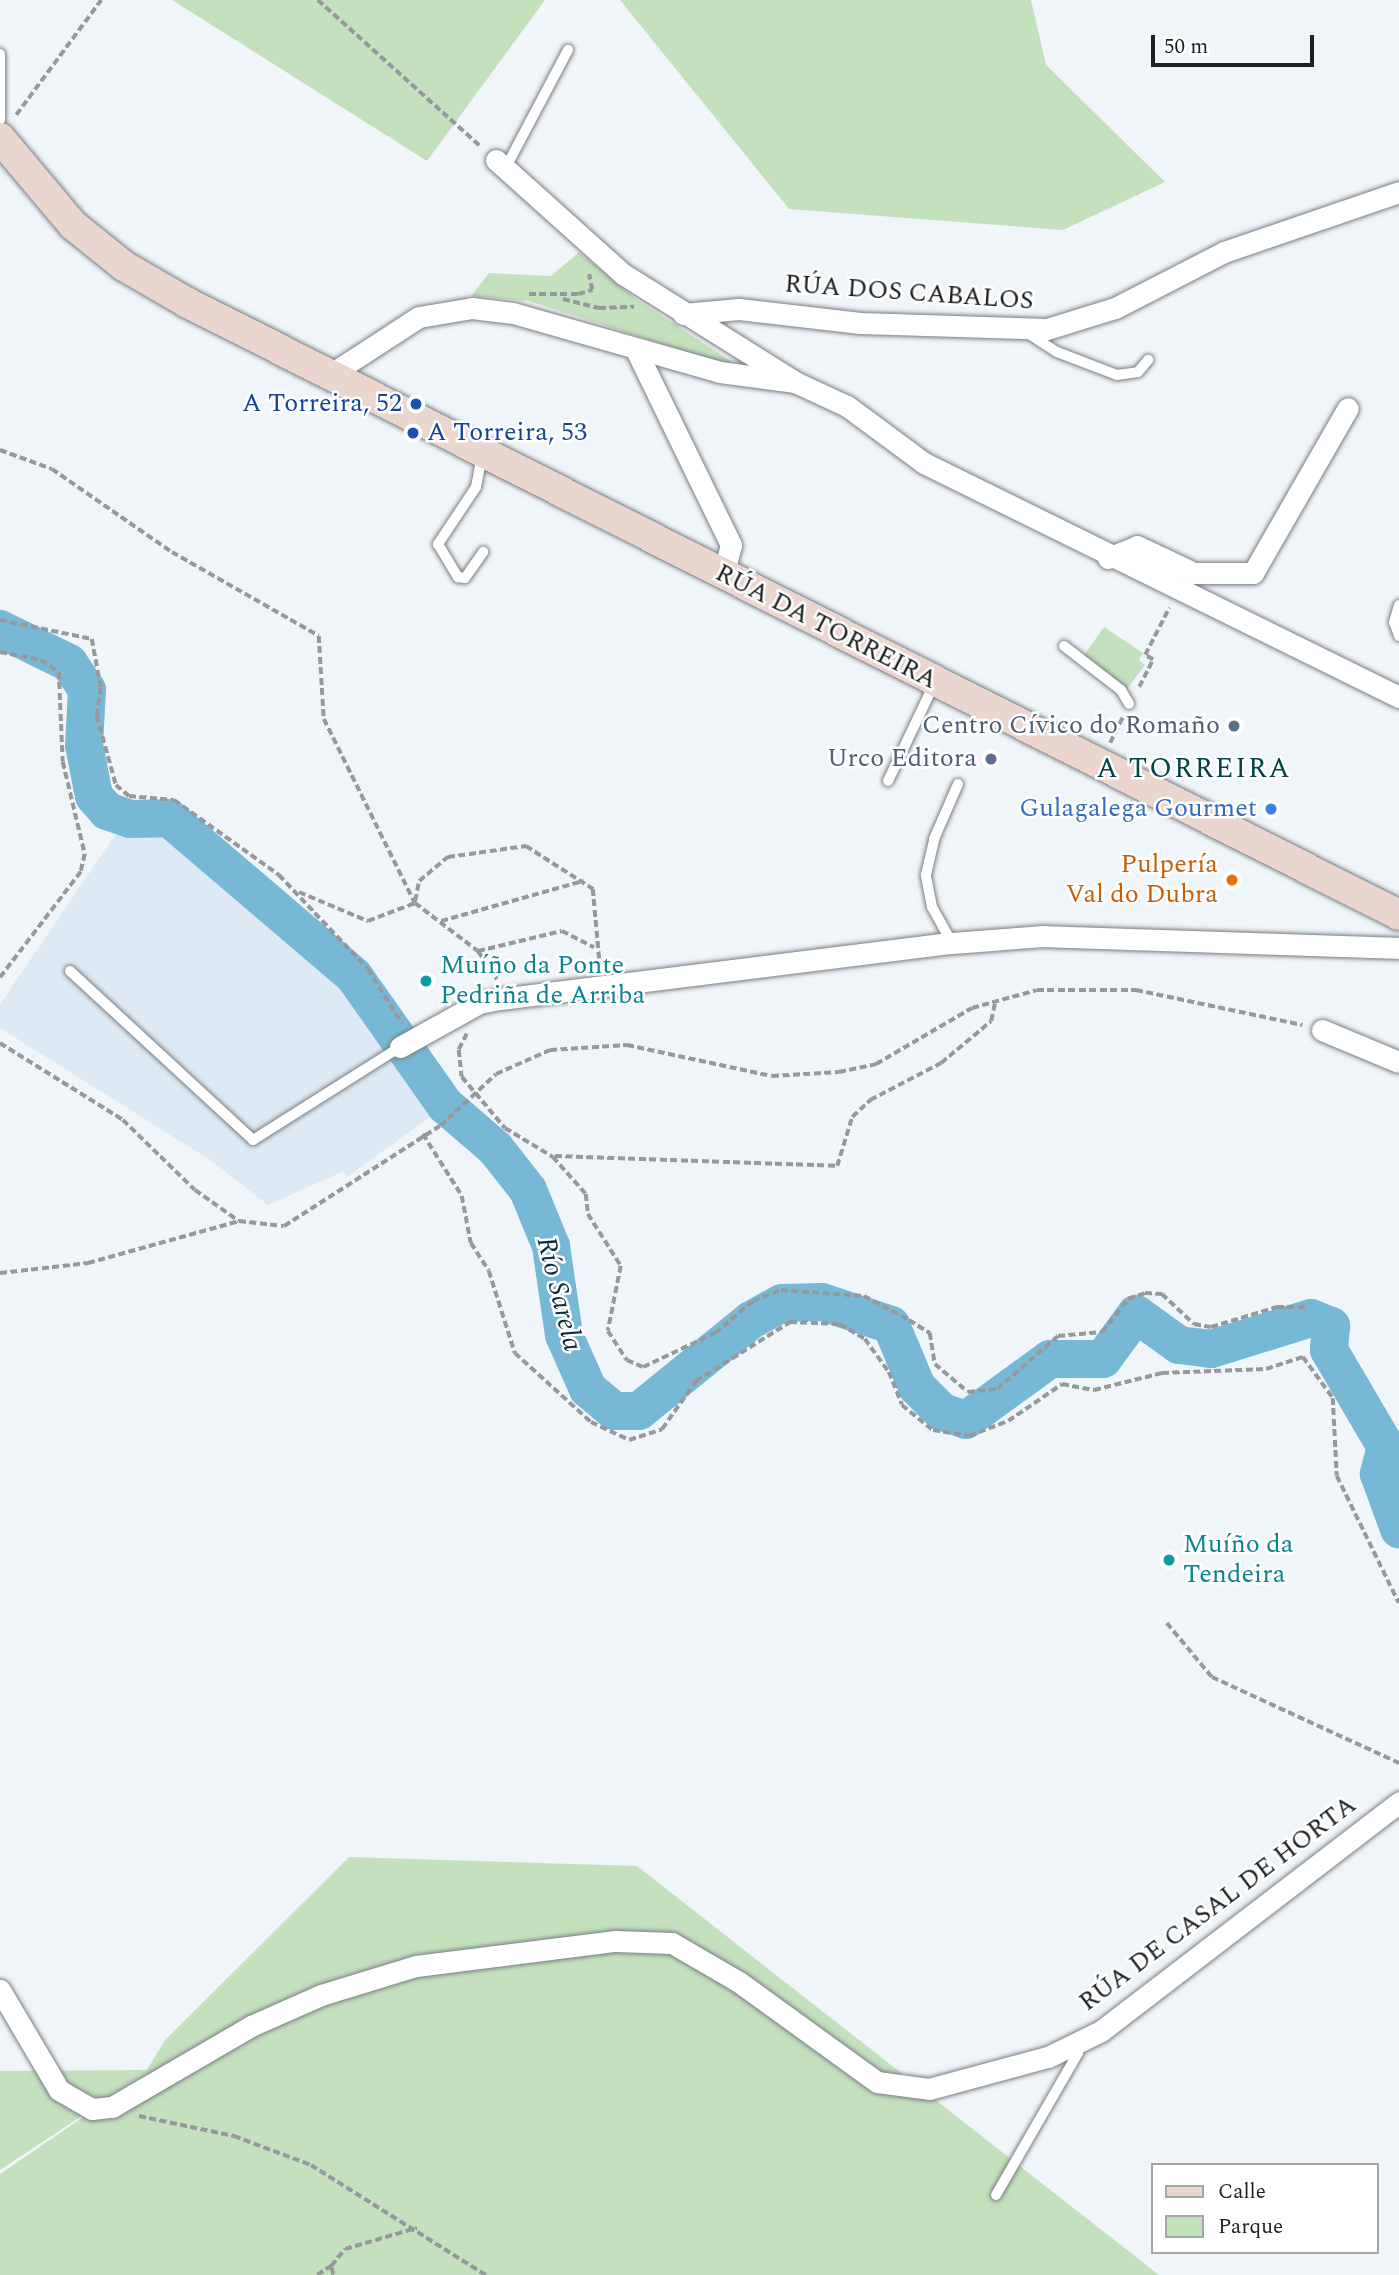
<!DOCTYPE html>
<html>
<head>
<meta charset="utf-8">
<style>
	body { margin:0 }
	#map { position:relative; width:1399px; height:2275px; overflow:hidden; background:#f0f5f9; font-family:Spectral,serif }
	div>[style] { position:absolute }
	.built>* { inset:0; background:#deeaf3 }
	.green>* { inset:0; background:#c4e1be }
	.river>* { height:38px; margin:-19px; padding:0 19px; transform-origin:19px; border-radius:19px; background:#77b8d7 }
	.path>* { height:3.5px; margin-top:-1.75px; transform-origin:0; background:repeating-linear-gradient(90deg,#96999c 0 7px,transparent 0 10.5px) }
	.roads { filter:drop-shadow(0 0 2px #797e82) drop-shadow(0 0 2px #797e82) }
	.service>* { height:10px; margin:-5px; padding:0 5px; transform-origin:5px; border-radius:5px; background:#fff }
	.minor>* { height:21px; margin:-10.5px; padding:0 10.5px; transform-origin:10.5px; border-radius:10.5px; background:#fff }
	.secondary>* { height:30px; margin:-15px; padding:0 15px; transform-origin:15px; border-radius:15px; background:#ead6cf }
	.dots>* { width:19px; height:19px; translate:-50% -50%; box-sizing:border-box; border:4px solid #fff; border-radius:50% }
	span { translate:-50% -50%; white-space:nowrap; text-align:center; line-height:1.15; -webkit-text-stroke:5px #fff; paint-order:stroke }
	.street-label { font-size:26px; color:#1c1e1f }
	.transit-label { font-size:26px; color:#164399 }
	.right { translate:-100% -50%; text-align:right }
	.left { translate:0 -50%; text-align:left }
	.service-label { font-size:26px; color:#4e5e75 }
	.shop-label { font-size:26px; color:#366cbe }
	.food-label { font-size:26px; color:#c56008 }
	.culture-label { font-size:26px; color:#0d838f }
	.neighbourhood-label { font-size:28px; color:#004247; letter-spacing:2px }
	.water-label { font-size:28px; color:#0e2d3b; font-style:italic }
	.legend { position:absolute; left:1151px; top:2163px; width:228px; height:91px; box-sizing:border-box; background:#fff; border:2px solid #a4a5a5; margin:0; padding:9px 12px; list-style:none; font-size:21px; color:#1c1e1f }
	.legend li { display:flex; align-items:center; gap:14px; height:35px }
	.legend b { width:35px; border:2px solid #a4a5a5 }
	.scale { position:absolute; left:1151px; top:35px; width:163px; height:32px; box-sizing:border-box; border:4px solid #1c1e1f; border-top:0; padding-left:9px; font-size:21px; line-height:24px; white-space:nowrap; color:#1c1e1f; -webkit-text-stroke:5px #fff; paint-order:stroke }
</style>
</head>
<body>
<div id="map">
	<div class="built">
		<i style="clip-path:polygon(124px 822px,168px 830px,302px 939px,394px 1039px,441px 1109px,346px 1178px,344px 1171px,268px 1205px,210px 1160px,0 1028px,0 1004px)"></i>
	</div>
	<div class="green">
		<i style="clip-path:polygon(172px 0,545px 0,427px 161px)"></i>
		<i style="clip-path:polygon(620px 0,1031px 0,1046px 65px,1165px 182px,1063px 230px,789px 209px)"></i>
		<i style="clip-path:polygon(579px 252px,636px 299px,746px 371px,529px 301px,471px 296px,489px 273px,551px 276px)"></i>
		<i style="clip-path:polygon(1104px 627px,1143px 653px,1139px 660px,1145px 665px,1127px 689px,1082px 658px)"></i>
		<i style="clip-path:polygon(349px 1857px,637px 1866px,1159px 2275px,0 2275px,0 2174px,165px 2061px,0 2170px,0 2071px,147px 2070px,165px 2040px)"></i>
	</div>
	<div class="river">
		<i style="left:0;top:629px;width:77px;rotate:26.2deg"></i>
		<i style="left:69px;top:663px;width:32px;rotate:56deg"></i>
		<i style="left:87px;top:690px;width:55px;rotate:93.1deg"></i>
		<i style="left:84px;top:745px;width:52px;rotate:78.9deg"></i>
		<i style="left:94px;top:796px;width:20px;rotate:49deg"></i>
		<i style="left:107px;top:811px;width:24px;rotate:19deg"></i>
		<i style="left:130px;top:819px;width:39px;rotate:-1deg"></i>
		<i style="left:169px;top:818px;width:243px;rotate:40.5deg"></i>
		<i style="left:354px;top:976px;width:158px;rotate:54.8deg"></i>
		<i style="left:445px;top:1105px;width:66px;rotate:40.7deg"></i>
		<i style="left:495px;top:1148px;width:53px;rotate:51.8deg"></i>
		<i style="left:528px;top:1190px;width:61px;rotate:67.7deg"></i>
		<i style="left:551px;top:1246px;width:90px;rotate:81.7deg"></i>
		<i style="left:564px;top:1335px;width:59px;rotate:66deg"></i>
		<i style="left:588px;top:1389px;width:34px;rotate:40deg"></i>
		<i style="left:614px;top:1411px;width:25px"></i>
		<i style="left:639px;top:1411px;width:144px;rotate:-39.1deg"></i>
		<i style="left:751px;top:1320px;width:35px;rotate:-29deg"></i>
		<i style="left:782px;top:1303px;width:40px;rotate:-1.4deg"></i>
		<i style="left:822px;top:1302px;width:73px;rotate:18.4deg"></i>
		<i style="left:891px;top:1325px;width:67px;rotate:67.2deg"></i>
		<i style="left:917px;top:1387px;width:35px;rotate:45deg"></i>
		<i style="left:942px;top:1412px;width:25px;rotate:18deg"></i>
		<i style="left:966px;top:1420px;width:104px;rotate:-36deg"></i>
		<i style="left:1050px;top:1359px;width:53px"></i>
		<i style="left:1103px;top:1359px;width:56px;rotate:-53.7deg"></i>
		<i style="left:1136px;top:1314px;width:53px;rotate:35.8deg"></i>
		<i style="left:1179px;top:1345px;width:32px;rotate:7deg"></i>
		<i style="left:1211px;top:1349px;width:105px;rotate:-17.2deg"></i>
		<i style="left:1311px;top:1318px;width:22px;rotate:22deg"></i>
		<i style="left:1331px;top:1326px;width:24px;rotate:95deg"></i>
		<i style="left:1329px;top:1350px;width:113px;rotate:59.6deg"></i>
		<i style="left:1386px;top:1447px;width:14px;rotate:21deg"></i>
		<i style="left:1386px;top:1447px;width:28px;rotate:105deg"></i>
		<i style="left:1379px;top:1474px;width:59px;rotate:70deg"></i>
	</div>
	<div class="path">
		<i style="left:318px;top:0;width:219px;rotate:42deg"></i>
		<i style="left:16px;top:115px;width:143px;rotate:-53.5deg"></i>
		<i style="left:529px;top:294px;width:49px"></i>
		<i style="left:578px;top:294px;width:15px;rotate:-16deg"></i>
		<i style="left:592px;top:290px;width:16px;rotate:-101deg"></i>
		<i style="left:563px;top:299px;width:37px;rotate:14deg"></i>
		<i style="left:599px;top:308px;width:35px;rotate:-2deg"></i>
		<i style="left:0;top:450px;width:55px;rotate:20.1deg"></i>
		<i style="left:52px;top:469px;width:146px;rotate:34.7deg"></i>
		<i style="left:172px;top:552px;width:169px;rotate:29.7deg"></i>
		<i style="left:319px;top:636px;width:83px;rotate:86.6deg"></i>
		<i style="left:324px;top:719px;width:205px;rotate:63.7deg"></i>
		<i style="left:0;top:620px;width:94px;rotate:11.7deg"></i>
		<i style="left:92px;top:639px;width:50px;rotate:79.6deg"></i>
		<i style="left:101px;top:688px;width:28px;rotate:98deg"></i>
		<i style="left:97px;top:716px;width:72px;rotate:74.6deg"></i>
		<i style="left:116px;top:785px;width:17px;rotate:40deg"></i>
		<i style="left:129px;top:796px;width:45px;rotate:5.1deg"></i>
		<i style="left:174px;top:800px;width:129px;rotate:35.5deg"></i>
		<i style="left:279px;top:875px;width:129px;rotate:46.6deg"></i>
		<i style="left:368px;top:969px;width:64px;rotate:57.8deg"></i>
		<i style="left:0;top:652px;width:42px;rotate:11deg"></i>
		<i style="left:41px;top:660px;width:22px;rotate:34deg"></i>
		<i style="left:59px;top:672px;width:90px;rotate:87.5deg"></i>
		<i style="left:63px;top:762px;width:95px;rotate:76.6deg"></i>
		<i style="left:85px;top:854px;width:18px;rotate:103deg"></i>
		<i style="left:81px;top:872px;width:133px;rotate:127.4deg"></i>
		<i style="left:1139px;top:687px;width:30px;rotate:-63deg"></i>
		<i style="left:1153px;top:660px;width:9px;rotate:-148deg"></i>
		<i style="left:1145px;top:655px;width:53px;rotate:-62.9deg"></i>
		<i style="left:1110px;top:743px;width:28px;rotate:-64deg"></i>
		<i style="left:299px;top:892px;width:75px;rotate:22.8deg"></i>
		<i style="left:368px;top:921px;width:50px;rotate:-21deg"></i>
		<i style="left:415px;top:903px;width:79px;rotate:37.3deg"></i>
		<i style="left:478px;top:951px;width:34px;rotate:56deg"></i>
		<i style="left:415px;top:901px;width:20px;rotate:-79deg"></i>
		<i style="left:419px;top:881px;width:38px;rotate:-40deg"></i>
		<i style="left:448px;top:857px;width:79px;rotate:-8deg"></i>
		<i style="left:526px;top:846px;width:80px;rotate:32.7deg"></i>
		<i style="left:593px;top:889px;width:77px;rotate:84.8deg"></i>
		<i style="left:441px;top:921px;width:148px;rotate:-15.7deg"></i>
		<i style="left:478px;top:951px;width:86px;rotate:-13.4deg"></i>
		<i style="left:562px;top:931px;width:36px;rotate:27deg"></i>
		<i style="left:467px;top:1034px;width:18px;rotate:117deg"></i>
		<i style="left:459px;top:1050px;width:27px;rotate:84deg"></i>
		<i style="left:462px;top:1077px;width:67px;rotate:49.9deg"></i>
		<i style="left:505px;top:1128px;width:56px;rotate:31.1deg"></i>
		<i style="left:553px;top:1157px;width:50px;rotate:48.3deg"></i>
		<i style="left:586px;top:1194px;width:20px;rotate:84deg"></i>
		<i style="left:588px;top:1214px;width:62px;rotate:57.6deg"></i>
		<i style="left:621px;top:1266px;width:66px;rotate:101.3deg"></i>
		<i style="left:608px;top:1331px;width:35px;rotate:57deg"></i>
		<i style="left:627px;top:1360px;width:17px;rotate:24deg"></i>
		<i style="left:643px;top:1367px;width:80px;rotate:-25.3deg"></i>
		<i style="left:715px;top:1333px;width:50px;rotate:-40.1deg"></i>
		<i style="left:753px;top:1301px;width:30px;rotate:-21deg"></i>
		<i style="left:781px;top:1290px;width:83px;rotate:4.1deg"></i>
		<i style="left:864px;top:1296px;width:51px;rotate:28.1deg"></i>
		<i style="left:909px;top:1320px;width:25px;rotate:32deg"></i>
		<i style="left:930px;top:1333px;width:31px;rotate:81deg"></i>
		<i style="left:935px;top:1364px;width:43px;rotate:40.3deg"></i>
		<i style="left:968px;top:1392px;width:29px;rotate:-6deg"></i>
		<i style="left:997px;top:1389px;width:81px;rotate:-41deg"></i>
		<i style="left:1058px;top:1336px;width:44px;rotate:-5.2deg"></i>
		<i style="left:1102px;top:1332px;width:42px;rotate:-51.8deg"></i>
		<i style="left:1128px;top:1299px;width:18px;rotate:-19deg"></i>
		<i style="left:1145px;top:1293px;width:17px;rotate:3deg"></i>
		<i style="left:1162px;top:1294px;width:44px;rotate:43.2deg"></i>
		<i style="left:1194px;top:1324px;width:17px;rotate:10deg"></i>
		<i style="left:1211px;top:1327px;width:69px;rotate:-16.9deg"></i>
		<i style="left:1277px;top:1307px;width:28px"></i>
		<i style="left:0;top:1043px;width:145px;rotate:32deg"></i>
		<i style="left:123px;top:1120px;width:100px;rotate:44.2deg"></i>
		<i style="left:195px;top:1190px;width:54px;rotate:35.2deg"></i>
		<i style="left:423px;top:1134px;width:73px;rotate:57.8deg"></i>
		<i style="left:462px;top:1196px;width:48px;rotate:79.2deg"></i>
		<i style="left:471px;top:1243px;width:33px;rotate:57deg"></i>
		<i style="left:489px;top:1271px;width:86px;rotate:72.4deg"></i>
		<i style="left:515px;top:1353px;width:103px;rotate:42.2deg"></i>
		<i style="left:591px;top:1422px;width:42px;rotate:25.3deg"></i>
		<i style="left:629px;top:1440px;width:35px;rotate:-18deg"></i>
		<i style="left:662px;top:1429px;width:59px;rotate:-54.7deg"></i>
		<i style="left:696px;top:1381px;width:111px;rotate:-32.1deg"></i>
		<i style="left:790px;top:1322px;width:50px;rotate:2.3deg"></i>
		<i style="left:840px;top:1324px;width:29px;rotate:31deg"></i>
		<i style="left:865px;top:1339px;width:41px;rotate:54deg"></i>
		<i style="left:889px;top:1372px;width:35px;rotate:68deg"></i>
		<i style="left:902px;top:1405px;width:40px;rotate:39deg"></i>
		<i style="left:933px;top:1430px;width:36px;rotate:9deg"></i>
		<i style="left:969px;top:1436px;width:42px;rotate:-21deg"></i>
		<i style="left:1008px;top:1421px;width:65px;rotate:-34.4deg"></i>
		<i style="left:1062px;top:1384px;width:33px;rotate:11deg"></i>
		<i style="left:1094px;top:1390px;width:70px;rotate:-14deg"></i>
		<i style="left:1162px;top:1373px;width:104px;rotate:-2.2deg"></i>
		<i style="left:1266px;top:1369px;width:39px;rotate:-18deg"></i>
		<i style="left:1303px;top:1357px;width:51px;rotate:53.8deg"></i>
		<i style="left:1333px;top:1398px;width:78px;rotate:87.1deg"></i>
		<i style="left:1337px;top:1476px;width:141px;rotate:64deg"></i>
		<i style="left:555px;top:1156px;width:282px;rotate:2deg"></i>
		<i style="left:837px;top:1166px;width:51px;rotate:-73deg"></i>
		<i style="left:852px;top:1117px;width:25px;rotate:-43deg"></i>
		<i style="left:870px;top:1100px;width:80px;rotate:-27.5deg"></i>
		<i style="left:941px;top:1063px;width:65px;rotate:-40deg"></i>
		<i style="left:991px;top:1021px;width:19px;rotate:-78deg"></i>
		<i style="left:0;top:1273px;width:89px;rotate:-6.5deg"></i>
		<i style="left:88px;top:1263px;width:157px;rotate:-15.5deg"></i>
		<i style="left:239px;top:1221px;width:45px;rotate:6.3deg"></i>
		<i style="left:284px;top:1226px;width:185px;rotate:-32.7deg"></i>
		<i style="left:440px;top:1126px;width:76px;rotate:-42.9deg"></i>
		<i style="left:496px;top:1074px;width:59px;rotate:-24deg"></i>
		<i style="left:550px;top:1050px;width:77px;rotate:-3.7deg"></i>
		<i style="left:627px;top:1045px;width:148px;rotate:12.1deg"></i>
		<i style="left:772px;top:1076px;width:67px;rotate:-3.4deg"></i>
		<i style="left:839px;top:1072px;width:38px;rotate:-12deg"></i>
		<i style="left:876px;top:1064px;width:111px;rotate:-30.3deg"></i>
		<i style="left:972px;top:1008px;width:67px;rotate:-15.5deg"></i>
		<i style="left:1037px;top:990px;width:99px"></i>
		<i style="left:1136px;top:990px;width:170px;rotate:11.9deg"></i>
		<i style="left:1167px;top:1623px;width:70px;rotate:50.2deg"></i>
		<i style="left:1212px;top:1677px;width:206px;rotate:24.7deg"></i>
		<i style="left:139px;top:2116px;width:97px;rotate:11.9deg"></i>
		<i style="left:234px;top:2136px;width:82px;rotate:20.6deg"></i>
		<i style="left:311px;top:2165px;width:207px;rotate:32.2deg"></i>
		<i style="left:317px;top:2275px;width:17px;rotate:-33deg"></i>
		<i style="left:333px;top:2275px;width:9px;rotate:-103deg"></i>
		<i style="left:331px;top:2266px;width:22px;rotate:-51deg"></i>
		<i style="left:345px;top:2249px;width:75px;rotate:-16.3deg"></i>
	</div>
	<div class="roads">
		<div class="service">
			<i style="left:0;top:54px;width:66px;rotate:90deg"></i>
			<i style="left:505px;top:169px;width:135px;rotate:-62.1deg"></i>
			<i style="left:1026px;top:332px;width:37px;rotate:33deg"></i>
			<i style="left:1057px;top:352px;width:64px;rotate:21deg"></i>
			<i style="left:1117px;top:375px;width:21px;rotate:-8deg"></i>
			<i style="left:1138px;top:372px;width:16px;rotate:-50deg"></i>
			<i style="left:482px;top:456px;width:32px;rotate:101deg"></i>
			<i style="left:476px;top:487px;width:69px;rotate:123.7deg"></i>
			<i style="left:438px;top:544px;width:39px;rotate:59deg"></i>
			<i style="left:458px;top:577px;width:7px;rotate:8deg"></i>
			<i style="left:465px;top:578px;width:32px;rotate:-55deg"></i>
			<i style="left:1399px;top:605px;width:18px;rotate:106deg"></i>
			<i style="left:1394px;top:622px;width:15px;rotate:70deg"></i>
			<i style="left:1064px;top:646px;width:72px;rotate:37.7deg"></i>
			<i style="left:1121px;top:690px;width:16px;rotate:60deg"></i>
			<i style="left:888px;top:781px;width:107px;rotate:-64.6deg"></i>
			<i style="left:952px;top:943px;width:41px;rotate:-119.1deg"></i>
			<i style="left:932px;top:907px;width:33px;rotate:-101deg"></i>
			<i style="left:926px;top:875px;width:37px;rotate:-77deg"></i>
			<i style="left:934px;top:839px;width:60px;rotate:-66.4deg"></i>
			<i style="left:70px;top:971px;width:249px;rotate:42.7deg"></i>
			<i style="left:253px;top:1140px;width:174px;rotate:-32.3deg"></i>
			<i style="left:996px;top:2195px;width:164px;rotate:-60deg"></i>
			<i style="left:1078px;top:2053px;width:11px;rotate:-90deg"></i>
		</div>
		<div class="minor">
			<i style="left:496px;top:160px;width:171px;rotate:41.9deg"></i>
			<i style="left:623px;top:274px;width:203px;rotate:32.1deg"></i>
			<i style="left:683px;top:314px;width:56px;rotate:-5.1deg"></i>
			<i style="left:739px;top:309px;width:122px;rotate:6.6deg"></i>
			<i style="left:860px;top:323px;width:187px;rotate:1.8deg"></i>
			<i style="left:1047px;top:329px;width:71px;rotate:-17.2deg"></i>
			<i style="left:1115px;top:308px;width:123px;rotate:-27.2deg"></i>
			<i style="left:1224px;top:252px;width:185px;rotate:-18.9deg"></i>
			<i style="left:636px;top:350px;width:217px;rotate:64deg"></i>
			<i style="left:731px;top:545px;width:31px;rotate:105deg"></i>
			<i style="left:328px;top:376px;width:108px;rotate:-33deg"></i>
			<i style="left:419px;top:317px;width:54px;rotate:-9.6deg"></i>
			<i style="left:472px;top:308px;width:41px;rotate:7deg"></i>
			<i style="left:513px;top:313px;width:215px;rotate:15.9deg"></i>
			<i style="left:720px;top:372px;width:76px;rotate:7.6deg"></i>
			<i style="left:795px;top:382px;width:57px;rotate:24.8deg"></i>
			<i style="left:847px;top:406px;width:96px;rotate:36.5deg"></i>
			<i style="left:924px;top:463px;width:530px;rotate:26.23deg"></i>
			<i style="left:1108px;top:558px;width:31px;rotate:-22deg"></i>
			<i style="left:1137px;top:546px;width:63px;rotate:25.3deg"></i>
			<i style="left:1194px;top:573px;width:59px"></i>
			<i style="left:1253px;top:573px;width:190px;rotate:-60.1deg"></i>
			<i style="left:1322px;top:1030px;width:83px;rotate:22.6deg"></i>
			<i style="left:400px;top:1047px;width:90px;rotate:-29.1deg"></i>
			<i style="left:479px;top:1003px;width:21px;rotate:-11deg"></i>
			<i style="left:500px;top:999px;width:455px;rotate:-7.1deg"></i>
			<i style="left:952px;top:943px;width:91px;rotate:-4.4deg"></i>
			<i style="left:1043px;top:936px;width:356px;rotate:1.9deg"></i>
			<i style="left:0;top:1990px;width:116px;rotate:59.5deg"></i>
			<i style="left:59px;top:2090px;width:38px;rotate:30deg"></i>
			<i style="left:92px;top:2109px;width:20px;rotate:-6deg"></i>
			<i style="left:112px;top:2107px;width:161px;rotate:-30.2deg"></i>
			<i style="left:251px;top:2026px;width:77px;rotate:-23.9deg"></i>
			<i style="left:321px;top:1995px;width:99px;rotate:-17deg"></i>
			<i style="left:416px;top:1966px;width:201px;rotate:-7.2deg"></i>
			<i style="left:615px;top:1941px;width:57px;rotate:2deg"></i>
			<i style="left:672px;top:1943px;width:78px;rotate:30.2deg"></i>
			<i style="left:739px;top:1982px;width:170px;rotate:35.9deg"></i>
			<i style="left:877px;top:2082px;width:52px;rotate:7.7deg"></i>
			<i style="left:929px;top:2089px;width:123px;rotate:-15.1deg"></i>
			<i style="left:1048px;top:2057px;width:59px;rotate:-26.1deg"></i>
			<i style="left:1101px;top:2031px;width:376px;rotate:-37.5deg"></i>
		</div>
		<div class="secondary">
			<i style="left:0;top:138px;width:114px;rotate:50deg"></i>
			<i style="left:73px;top:225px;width:65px;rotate:38.8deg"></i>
			<i style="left:124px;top:266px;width:72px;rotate:30.1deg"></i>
			<i style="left:186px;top:302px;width:1359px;rotate:26.81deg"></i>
		</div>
	</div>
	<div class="dots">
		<i style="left:416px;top:404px;background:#1a4fb4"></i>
		<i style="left:413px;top:433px;background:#1a4fb4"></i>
		<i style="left:1234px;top:726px;background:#5c6f8a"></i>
		<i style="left:991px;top:759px;background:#5c6f8a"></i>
		<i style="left:1271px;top:809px;background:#3f7fe0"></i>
		<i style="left:1232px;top:880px;background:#e8710a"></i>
		<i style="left:426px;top:981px;background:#0f9aa8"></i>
		<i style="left:1169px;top:1560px;background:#0f9aa8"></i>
	</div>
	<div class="street-label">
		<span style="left:909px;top:293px;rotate:4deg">RÚA DOS CABALOS</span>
		<span style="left:826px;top:627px;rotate:27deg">RÚA DA TORREIRA</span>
		<span style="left:1218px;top:1904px;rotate:-37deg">RÚA DE CASAL DE HORTA</span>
	</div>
	<div class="transit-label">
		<span class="right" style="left:402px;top:404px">A Torreira, 52</span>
		<span class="left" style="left:427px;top:433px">A Torreira, 53</span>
	</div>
	<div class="service-label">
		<span class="right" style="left:1220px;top:726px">Centro Cívico do Romaño</span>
		<span class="right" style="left:977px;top:759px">Urco Editora</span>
	</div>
	<div class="shop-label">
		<span class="right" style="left:1257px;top:809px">Gulagalega Gourmet</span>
	</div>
	<div class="food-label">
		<span class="right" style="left:1218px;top:880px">Pulpería<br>Val do Dubra</span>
	</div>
	<div class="culture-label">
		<span class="left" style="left:440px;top:981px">Muíño da Ponte<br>Pedriña de Arriba</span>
		<span class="left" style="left:1183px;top:1560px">Muíño da<br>Tendeira</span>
	</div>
	<div class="neighbourhood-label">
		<span style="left:1194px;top:769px">A TORREIRA</span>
	</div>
	<div class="water-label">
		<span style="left:559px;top:1294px;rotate:76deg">Río Sarela</span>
	</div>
	<ul class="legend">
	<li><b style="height:9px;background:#ead6cf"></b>Calle</li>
	<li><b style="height:19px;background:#c4e1be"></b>Parque</li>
	</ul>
	<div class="scale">50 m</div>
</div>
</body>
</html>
